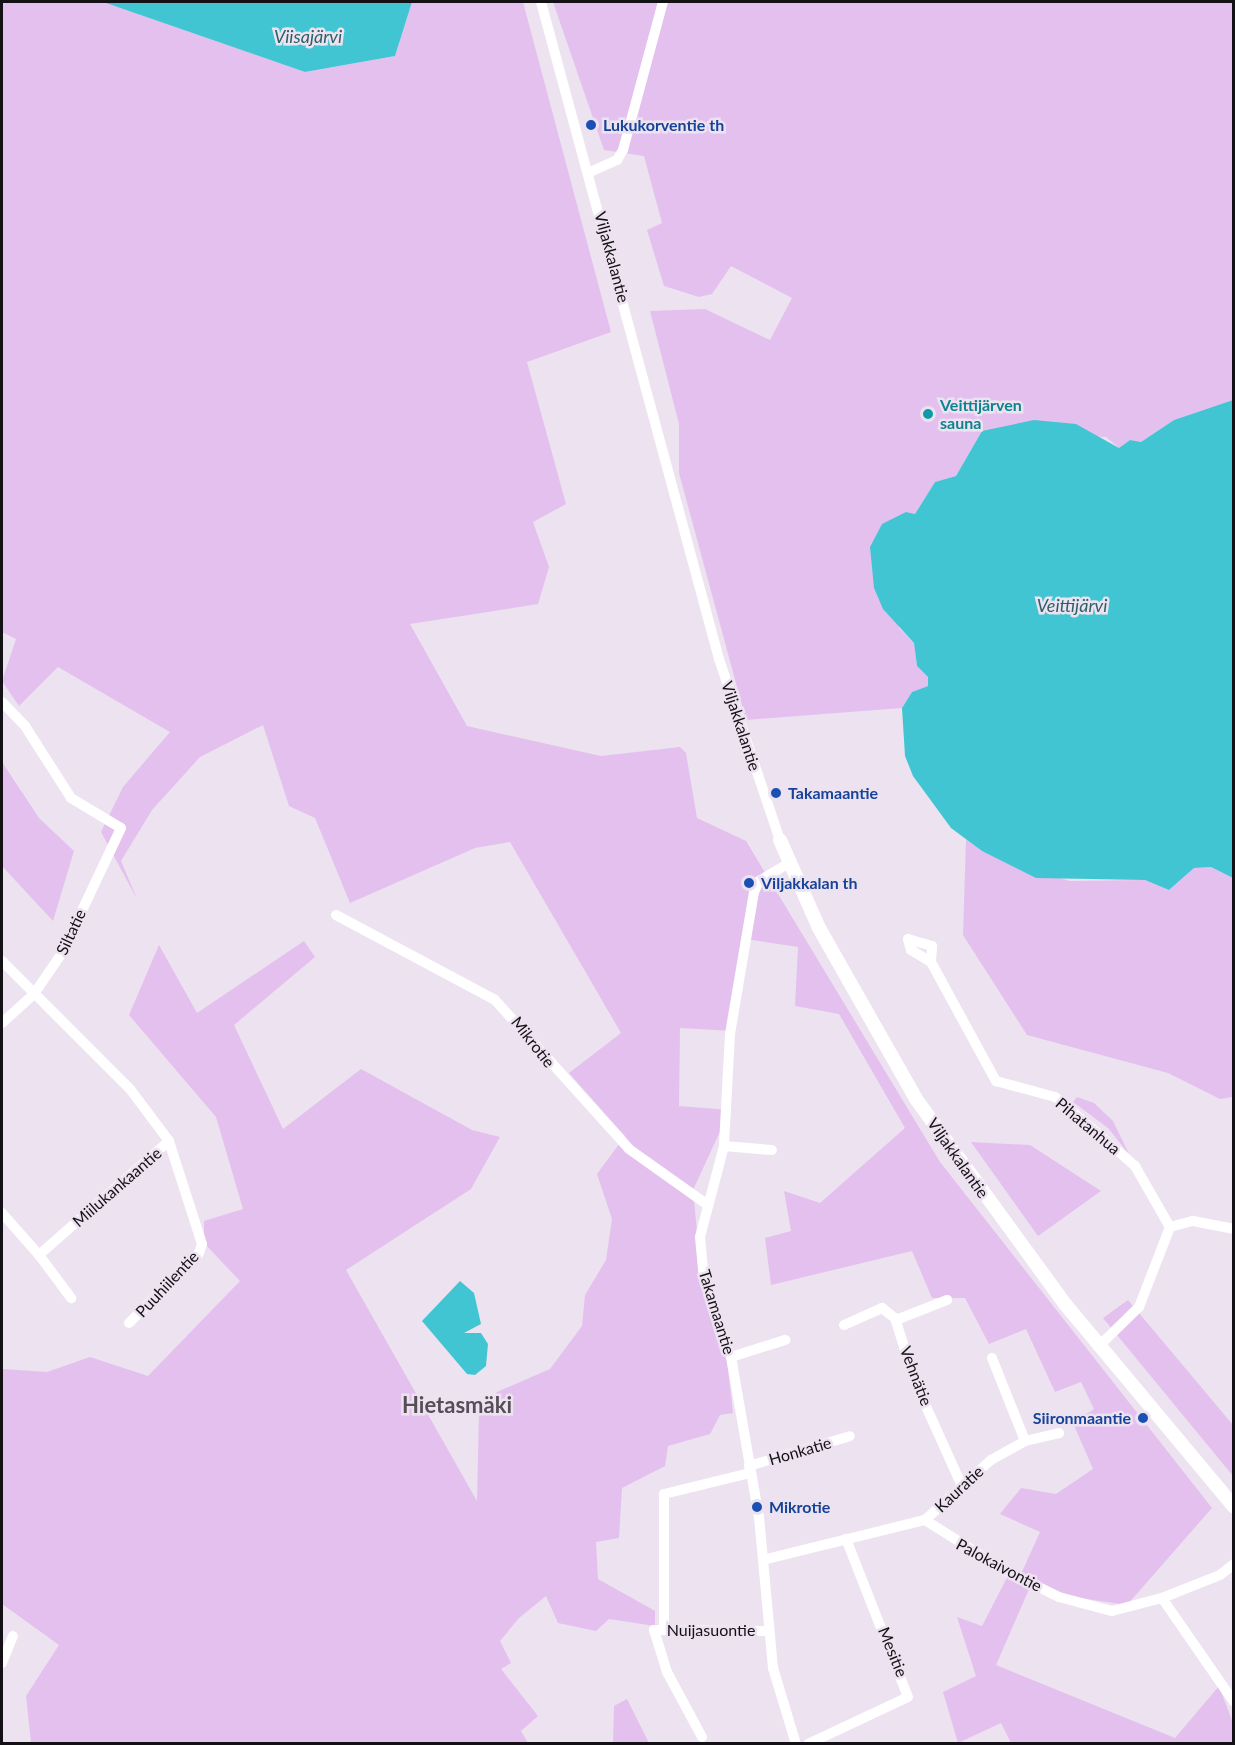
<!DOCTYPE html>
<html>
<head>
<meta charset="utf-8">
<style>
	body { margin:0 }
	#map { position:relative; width:1235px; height:1745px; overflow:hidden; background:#ede2f0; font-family:Lato,sans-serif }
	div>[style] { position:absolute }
	.green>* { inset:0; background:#e3c0ee }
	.water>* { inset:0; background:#42c5d3 }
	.minor>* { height:10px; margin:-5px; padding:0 5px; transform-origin:5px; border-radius:5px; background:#fff }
	.major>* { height:14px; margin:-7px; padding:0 7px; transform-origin:7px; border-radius:7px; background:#fff }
	.dots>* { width:16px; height:16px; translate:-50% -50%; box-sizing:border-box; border:3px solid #ede2f0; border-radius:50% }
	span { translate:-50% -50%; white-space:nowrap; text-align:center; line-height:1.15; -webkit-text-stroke:5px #ede2f0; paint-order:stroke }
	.transit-label { font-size:16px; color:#164399; font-weight:700 }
	.left { translate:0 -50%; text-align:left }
	.right { translate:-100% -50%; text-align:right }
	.street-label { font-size:16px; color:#141116 }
	.culture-label { font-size:16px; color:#0d838f; font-weight:700 }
	.water-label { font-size:18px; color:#2b6166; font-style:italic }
	.district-label { font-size:22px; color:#554d58; font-weight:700 }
	.frame { position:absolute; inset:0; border:3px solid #141116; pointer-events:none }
</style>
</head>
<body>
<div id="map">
	<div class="green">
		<i style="clip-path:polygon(2px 2px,103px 2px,305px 72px,395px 56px,412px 2px,523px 2px,611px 332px,527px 362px,566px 504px,533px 522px,549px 567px,538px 604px,410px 624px,467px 726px,601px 756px,680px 747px,686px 753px,697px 818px,746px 841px,940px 1162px,1212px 1508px,1127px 1605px,1067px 1596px,1033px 1580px,996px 1665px,1175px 1738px,1219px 1686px,1233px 1723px,1233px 1743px,1011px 1743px,1001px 1723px,958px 1743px,943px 1692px,976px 1676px,957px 1617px,982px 1626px,1011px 1570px,1021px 1574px,1040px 1532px,1000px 1514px,1021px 1488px,1056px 1494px,1093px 1469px,1073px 1423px,1094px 1409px,1081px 1382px,1055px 1392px,1026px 1329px,989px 1344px,965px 1298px,932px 1298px,912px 1251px,771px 1285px,765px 1238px,791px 1231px,784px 1191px,820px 1203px,905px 1128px,839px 1014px,795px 1006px,798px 947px,746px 939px,733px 1031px,680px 1028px,679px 1106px,730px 1110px,693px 1190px,703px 1294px,725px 1343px,733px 1413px,720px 1415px,710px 1434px,668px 1446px,665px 1466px,622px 1488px,619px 1538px,596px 1542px,598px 1579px,655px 1611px,655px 1626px,609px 1619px,596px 1631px,558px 1623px,546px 1596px,519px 1618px,500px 1641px,511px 1663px,501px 1669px,538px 1716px,521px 1731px,528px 1743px,31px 1743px,26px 1696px,59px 1645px,2px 1604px,2px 1369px,47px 1372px,90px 1357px,148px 1376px,240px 1281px,204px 1243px,204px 1221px,243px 1209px,216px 1117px,129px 1015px,159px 945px,197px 1013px,304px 941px,315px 957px,234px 1025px,283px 1129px,361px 1069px,472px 1130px,500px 1137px,471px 1189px,346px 1270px,477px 1501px,479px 1411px,497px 1392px,550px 1369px,582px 1326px,585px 1295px,606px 1260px,612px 1219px,597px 1174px,625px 1136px,569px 1073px,621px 1033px,510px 842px,475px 848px,350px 903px,315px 818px,289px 806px,263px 725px,200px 757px,152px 810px,121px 861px,137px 899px,101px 832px,123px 787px,170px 732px,58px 667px,19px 706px,2px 681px,16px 639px,2px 632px)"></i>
		<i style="clip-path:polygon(553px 2px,1233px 2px,1233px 400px,1174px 420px,1141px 442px,1130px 440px,1119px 448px,1106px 437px,982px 431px,956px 476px,935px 482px,915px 514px,906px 512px,895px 521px,899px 628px,914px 643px,917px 666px,928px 677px,928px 686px,912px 692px,902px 708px,746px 720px,679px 473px,679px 424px,650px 311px,705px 309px,770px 340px,792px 298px,731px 266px,712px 294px,699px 297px,664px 286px,647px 230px,662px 223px,644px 156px,604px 150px)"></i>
		<i style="clip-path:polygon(2px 762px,39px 818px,74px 851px,53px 921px,2px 866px)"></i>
		<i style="clip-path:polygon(966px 839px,982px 851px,1069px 881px,1145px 880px,1169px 890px,1194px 868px,1211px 867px,1233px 878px,1233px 1097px,1220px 1099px,1168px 1073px,1027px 1035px,963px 935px)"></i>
		<i style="clip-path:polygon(1077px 1097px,1094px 1103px,1113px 1121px,1129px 1154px,1108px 1128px,1073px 1102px)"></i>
		<i style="clip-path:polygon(971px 1142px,1030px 1145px,1101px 1191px,1038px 1236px)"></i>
		<i style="clip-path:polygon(1128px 1300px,1233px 1425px,1233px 1476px,1103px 1318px)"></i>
		<i style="clip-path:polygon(627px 1699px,649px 1743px,613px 1743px,614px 1706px)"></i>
	</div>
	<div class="water">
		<i style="clip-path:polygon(103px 2px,412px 2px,395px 56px,305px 72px)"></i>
		<i style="clip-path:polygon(1233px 400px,1233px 878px,1211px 867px,1194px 868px,1169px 890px,1145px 880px,1036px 878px,982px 851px,951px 828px,913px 776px,905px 756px,902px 708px,912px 692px,928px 686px,928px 677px,917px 666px,914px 643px,883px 609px,874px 588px,870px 547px,882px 524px,906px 512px,915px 514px,935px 482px,956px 476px,982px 431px,1034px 420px,1076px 424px,1119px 448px,1130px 440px,1141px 442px,1174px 420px)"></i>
		<i style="clip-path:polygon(460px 1281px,474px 1293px,481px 1324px,464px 1333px,481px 1333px,488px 1344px,486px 1366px,475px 1375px,467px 1374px,422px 1321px)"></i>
	</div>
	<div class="minor">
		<i style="left:541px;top:2px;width:681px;rotate:74.84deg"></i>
		<i style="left:719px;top:659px;width:191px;rotate:71.4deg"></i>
		<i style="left:590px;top:172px;width:30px;rotate:-24deg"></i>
		<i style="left:617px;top:160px;width:12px;rotate:-59deg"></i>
		<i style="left:623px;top:150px;width:153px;rotate:-74.9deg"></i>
		<i style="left:2px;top:702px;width:33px;rotate:46deg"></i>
		<i style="left:25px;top:726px;width:85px;rotate:57.4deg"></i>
		<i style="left:71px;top:798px;width:58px;rotate:31deg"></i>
		<i style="left:121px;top:828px;width:138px;rotate:115.3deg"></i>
		<i style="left:62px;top:953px;width:50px;rotate:124.3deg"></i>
		<i style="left:34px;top:994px;width:43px;rotate:137.8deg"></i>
		<i style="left:789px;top:863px;width:35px;rotate:149deg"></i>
		<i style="left:759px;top:881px;width:12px;rotate:114deg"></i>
		<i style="left:754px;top:892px;width:144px;rotate:99.6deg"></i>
		<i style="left:730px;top:1034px;width:112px;rotate:93.1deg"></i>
		<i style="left:724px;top:1146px;width:94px;rotate:104.8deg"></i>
		<i style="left:700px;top:1237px;width:43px;rotate:84.7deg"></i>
		<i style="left:704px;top:1280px;width:82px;rotate:70.7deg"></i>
		<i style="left:731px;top:1357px;width:162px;rotate:80.1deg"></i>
		<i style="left:759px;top:1517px;width:152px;rotate:84.7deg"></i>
		<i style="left:773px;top:1668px;width:79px;rotate:73.2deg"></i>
		<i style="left:336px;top:915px;width:180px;rotate:28.1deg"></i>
		<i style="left:495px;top:1000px;width:200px;rotate:48deg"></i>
		<i style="left:629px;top:1149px;width:93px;rotate:35.4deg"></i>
		<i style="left:2px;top:961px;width:181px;rotate:45deg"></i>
		<i style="left:130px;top:1089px;width:65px;rotate:53.1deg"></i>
		<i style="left:169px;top:1141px;width:173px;rotate:138.8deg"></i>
		<i style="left:39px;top:1255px;width:56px;rotate:-131.4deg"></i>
		<i style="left:931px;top:962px;width:16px;rotate:-86deg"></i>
		<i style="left:932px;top:946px;width:25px;rotate:-164deg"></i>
		<i style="left:908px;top:939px;width:11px;rotate:75deg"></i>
		<i style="left:911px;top:950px;width:23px;rotate:31deg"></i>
		<i style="left:931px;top:962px;width:136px;rotate:61.4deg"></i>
		<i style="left:996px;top:1081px;width:61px;rotate:15.2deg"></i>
		<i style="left:1055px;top:1097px;width:63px;rotate:40.5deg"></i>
		<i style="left:1103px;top:1138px;width:43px;rotate:41.2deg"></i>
		<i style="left:1135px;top:1166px;width:70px;rotate:60.2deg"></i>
		<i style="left:724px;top:1146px;width:48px;rotate:4.8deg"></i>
		<i style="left:39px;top:1255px;width:54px;rotate:53.3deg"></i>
		<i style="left:896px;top:1320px;width:55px;rotate:-21.4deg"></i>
		<i style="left:129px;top:1323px;width:99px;rotate:-45deg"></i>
		<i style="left:199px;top:1253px;width:9px;rotate:-72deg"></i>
		<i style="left:202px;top:1244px;width:108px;rotate:-107.8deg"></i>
		<i style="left:844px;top:1325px;width:42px;rotate:-24.1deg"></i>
		<i style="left:882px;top:1308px;width:16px;rotate:38deg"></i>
		<i style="left:895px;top:1318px;width:67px;rotate:72.6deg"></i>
		<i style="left:915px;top:1382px;width:114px;rotate:65.7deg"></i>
		<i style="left:1098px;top:1347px;width:57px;rotate:-44.3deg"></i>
		<i style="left:1139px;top:1307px;width:86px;rotate:-68.8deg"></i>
		<i style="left:1170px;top:1227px;width:24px;rotate:-15deg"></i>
		<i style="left:1193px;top:1221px;width:42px;rotate:11deg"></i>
		<i style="left:731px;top:1357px;width:57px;rotate:-17.5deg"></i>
		<i style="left:992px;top:1358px;width:89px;rotate:68.3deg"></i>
		<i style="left:749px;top:1466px;width:105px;rotate:-16.5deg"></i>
		<i style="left:925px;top:1520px;width:89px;rotate:-42.3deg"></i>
		<i style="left:991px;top:1460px;width:39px;rotate:-29deg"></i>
		<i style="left:1025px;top:1441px;width:35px;rotate:-13deg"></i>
		<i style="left:763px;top:1560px;width:167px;rotate:-13.9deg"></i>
		<i style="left:925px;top:1520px;width:96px;rotate:32.2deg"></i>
		<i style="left:1006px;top:1571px;width:59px;rotate:26.1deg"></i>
		<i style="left:1059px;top:1597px;width:55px;rotate:14.8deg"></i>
		<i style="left:1112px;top:1611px;width:52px;rotate:-14.6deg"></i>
		<i style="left:1162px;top:1598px;width:62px;rotate:-21.6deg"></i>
		<i style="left:1220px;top:1575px;width:18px;rotate:-38deg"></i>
		<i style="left:1162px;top:1598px;width:126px;rotate:55.3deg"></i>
		<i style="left:664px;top:1630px;width:136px;rotate:-90deg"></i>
		<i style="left:664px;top:1494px;width:89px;rotate:-13.7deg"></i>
		<i style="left:2px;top:1663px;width:29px;rotate:-68deg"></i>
		<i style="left:702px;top:1737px;width:74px;rotate:-118.3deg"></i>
		<i style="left:667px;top:1672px;width:44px;rotate:-107.2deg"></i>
		<i style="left:654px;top:1630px;width:114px;rotate:0.5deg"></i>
		<i style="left:808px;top:1744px;width:110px;rotate:-25.2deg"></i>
		<i style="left:908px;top:1697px;width:170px;rotate:-111.4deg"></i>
	</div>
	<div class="major">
		<i style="left:780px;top:840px;width:96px;rotate:66.1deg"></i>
		<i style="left:819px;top:928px;width:197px;rotate:60.4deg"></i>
		<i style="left:916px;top:1099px;width:253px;rotate:54deg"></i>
		<i style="left:1065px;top:1304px;width:264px;rotate:50.2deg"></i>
	</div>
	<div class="dots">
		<i style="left:591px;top:125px;background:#1a4fb4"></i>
		<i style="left:928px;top:414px;background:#0f9aa8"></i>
		<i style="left:776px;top:793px;background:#1a4fb4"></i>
		<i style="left:749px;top:883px;background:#1a4fb4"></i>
		<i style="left:1143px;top:1418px;background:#1a4fb4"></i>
		<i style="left:757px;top:1507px;background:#1a4fb4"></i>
	</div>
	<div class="transit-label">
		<span class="left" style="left:603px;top:125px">Lukukorventie th</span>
		<span class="left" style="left:788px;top:793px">Takamaantie</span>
		<span class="left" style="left:761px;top:883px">Viljakkalan th</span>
		<span class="right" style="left:1131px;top:1418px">Siironmaantie</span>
		<span class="left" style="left:769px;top:1507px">Mikrotie</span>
	</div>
	<div class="street-label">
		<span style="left:612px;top:257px;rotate:75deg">Viljakkalantie</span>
		<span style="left:741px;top:726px;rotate:72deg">Viljakkalantie</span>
		<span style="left:71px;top:932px;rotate:-65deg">Siltatie</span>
		<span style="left:533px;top:1042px;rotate:52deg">Mikrotie</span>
		<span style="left:1088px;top:1126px;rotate:40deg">Pihatanhua</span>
		<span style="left:958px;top:1158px;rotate:55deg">Viljakkalantie</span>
		<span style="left:117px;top:1187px;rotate:-41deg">Miilukankaantie</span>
		<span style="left:167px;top:1284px;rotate:-47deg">Puuhiilentie</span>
		<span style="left:717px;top:1312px;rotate:73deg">Takamaantie</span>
		<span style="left:916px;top:1376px;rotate:69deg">Vehnätie</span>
		<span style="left:800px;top:1451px;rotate:-16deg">Honkatie</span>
		<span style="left:959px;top:1489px;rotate:-43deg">Kauratie</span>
		<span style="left:999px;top:1565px;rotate:28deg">Palokaivontie</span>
		<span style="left:711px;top:1630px">Nuijasuontie</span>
		<span style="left:893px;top:1652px;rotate:68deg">Mesitie</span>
	</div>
	<div class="culture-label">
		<span class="left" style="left:940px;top:414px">Veittijärven<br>sauna</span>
	</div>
	<div class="water-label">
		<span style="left:308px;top:36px">Viisajärvi</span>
		<span style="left:1072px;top:605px">Veittijärvi</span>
	</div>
	<div class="district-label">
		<span style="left:457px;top:1405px">Hietasmäki</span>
	</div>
	<div class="frame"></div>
</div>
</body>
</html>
